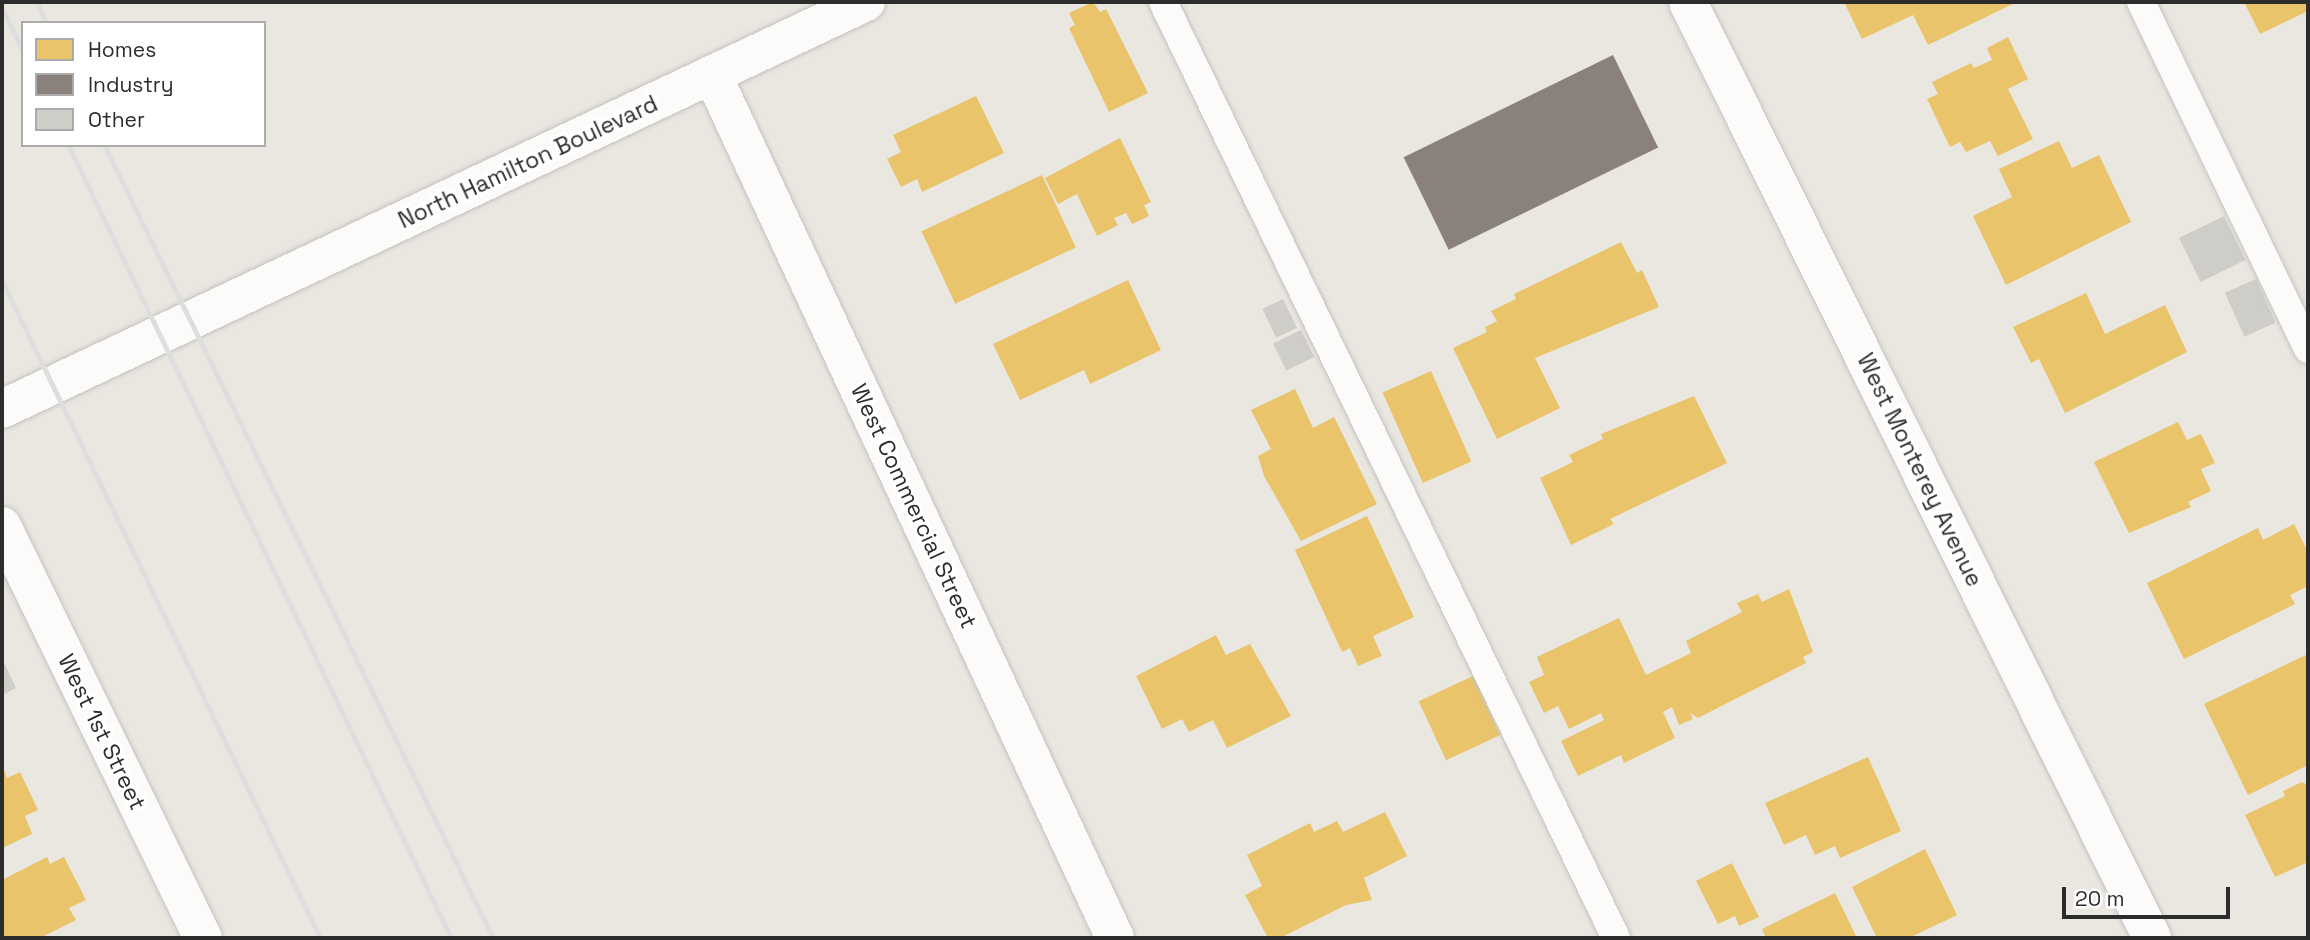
<!DOCTYPE html>
<html>
<head>
<meta charset="utf-8">
<style>
	body { margin:0 }
	#map { position:relative; width:2310px; height:940px; overflow:hidden; background:#eae7e1; font-family:"Space Grotesk",sans-serif }
	div>[style] { position:absolute }
	.homes>* { inset:0; background:#e9c46a; transform-origin:0 0 }
	.industry>* { inset:0; background:#8a817c; transform-origin:0 0 }
	.building>* { inset:0; background:#cfcdc8; transform-origin:0 0 }
	.roads { filter:drop-shadow(0 0 2px #c3c3c2) drop-shadow(0 0 2px #c3c3c2) }
	.lane>* { height:28px; margin:-14px; padding:0 14px; transform-origin:14px; border-radius:14px; background:#fcfbfa }
	.street>* { height:38px; margin:-19px; padding:0 19px; transform-origin:19px; border-radius:19px; background:#fcfbfa }
	.secondary>* { height:38px; margin:-19px; padding:0 19px; transform-origin:19px; border-radius:19px; background:#fcfbfa }
	.rail>* { height:5px; margin:-2.5px; padding:0 2.5px; transform-origin:2.5px; border-radius:2.5px; background:#dededf }
	span { translate:-50% -50%; white-space:nowrap; text-align:center; line-height:1.15; -webkit-text-stroke:7px #fff; paint-order:stroke }
	.street-label { font-size:23px; color:#2c2c2c }
	.frame { position:absolute; inset:0; border:4px solid #2c2c2c; pointer-events:none }
	.legend { position:absolute; left:21px; top:21px; width:245px; height:126px; box-sizing:border-box; background:#fff; border:2px solid #ababab; margin:0; padding:9px 12px; list-style:none; font-size:21px; color:#2c2c2c }
	.legend li { display:flex; align-items:center; gap:14px; height:35px }
	.legend b { width:35px; border:2px solid #ababab }
	.scale { position:absolute; left:2062px; top:887px; width:168px; height:32px; box-sizing:border-box; border:4px solid #2c2c2c; border-top:0; padding-left:9px; font-size:21px; line-height:24px; white-space:nowrap; color:#2c2c2c; -webkit-text-stroke:5px #fff; paint-order:stroke }
</style>
</head>
<body>
<div id="map">
	<div class="homes">
		<i style="clip-path:polygon(1093px 2px,1100px 12px,1106px 9px,1148px 93px,1109px 112px,1069px 28px,1075px 25px,1069px 13px)"></i>
		<i style="clip-path:polygon(1844px 2px,2017px 2px,1928px 45px,1913px 15px,1862px 39px)"></i>
		<i style="clip-path:polygon(2244px 2px,2308px 2px,2308px 11px,2260px 34px)"></i>
		<i style="clip-path:polygon(2008px 37px,2028px 79px,2008px 89px,2033px 139px,1998px 156px,1990px 141px,1966px 152px,1960px 142px,1950px 147px,1927px 99px,1938px 94px,1932px 82px,1971px 63px,1974px 68px,1992px 60px,1987px 48px)"></i>
		<i style="clip-path:polygon(976px 96px,1004px 153px,922px 192px,917px 179px,901px 187px,887px 159px,901px 152px,893px 135px)"></i>
		<i style="clip-path:polygon(1120px 138px,1151px 202px,1144px 205px,1149px 216px,1132px 224px,1126px 213px,1114px 218px,1118px 225px,1097px 236px,1077px 194px,1058px 204px,1045px 178px)"></i>
		<i style="clip-path:polygon(2059px 141px,2072px 168px,2099px 155px,2131px 222px,2006px 285px,1973px 216px,2012px 197px,1999px 169px)"></i>
		<i style="left:1042px;top:175px;width:80px;height:133px;rotate:65deg"></i>
		<i style="clip-path:polygon(1621px 242px,1637px 273px,1642px 270px,1659px 307px,1535px 358px,1560px 408px,1497px 439px,1453px 348px,1487px 332px,1485px 327px,1497px 321px,1491px 311px,1516px 299px,1514px 294px)"></i>
		<i style="clip-path:polygon(1128px 280px,1161px 350px,1090px 384px,1084px 370px,1020px 400px,993px 344px)"></i>
		<i style="clip-path:polygon(2086px 293px,2105px 334px,2165px 305px,2187px 352px,2065px 413px,2039px 359px,2031px 363px,2013px 327px)"></i>
		<i style="left:1431px;top:371px;width:99px;height:53px;rotate:66deg"></i>
		<i style="clip-path:polygon(1295px 389px,1313px 428px,1334px 417px,1377px 504px,1301px 541px,1264px 476px,1258px 456px,1271px 449px,1251px 410px)"></i>
		<i style="clip-path:polygon(1694px 396px,1727px 463px,1610px 519px,1614px 524px,1571px 545px,1540px 478px,1573px 462px,1569px 455px,1603px 439px,1601px 434px)"></i>
		<i style="clip-path:polygon(2178px 422px,2187px 440px,2201px 434px,2215px 463px,2201px 469px,2211px 491px,2188px 502px,2191px 507px,2129px 533px,2094px 462px)"></i>
		<i style="clip-path:polygon(1367px 516px,1414px 617px,1373px 636px,1382px 656px,1358px 666px,1350px 648px,1342px 652px,1295px 550px)"></i>
		<i style="clip-path:polygon(2294px 524px,2308px 552px,2308px 586px,2290px 595px,2295px 604px,2184px 659px,2147px 583px,2258px 528px,2263px 540px)"></i>
		<i style="clip-path:polygon(1789px 589px,1813px 652px,1803px 657px,1806px 663px,1698px 718px,1690px 713px,1693px 719px,1679px 725px,1672px 707px,1663px 712px,1675px 738px,1624px 763px,1621px 755px,1578px 776px,1561px 741px,1604px 720px,1601px 713px,1569px 729px,1558px 706px,1544px 713px,1529px 682px,1544px 675px,1537px 657px,1619px 618px,1646px 675px,1691px 653px,1686px 641px,1742px 612px,1737px 603px,1758px 594px,1762px 602px)"></i>
		<i style="clip-path:polygon(1216px 635px,1226px 655px,1250px 644px,1291px 716px,1227px 748px,1213px 720px,1189px 732px,1182px 719px,1162px 729px,1136px 676px)"></i>
		<i style="clip-path:polygon(2308px 654px,2308px 765px,2248px 795px,2204px 704px)"></i>
		<i style="left:1473px;top:676px;width:65px;height:60px;rotate:65deg"></i>
		<i style="clip-path:polygon(1868px 757px,1901px 831px,1840px 858px,1835px 846px,1815px 855px,1806px 835px,1784px 845px,1765px 803px)"></i>
		<i style="clip-path:polygon(2px 765px,7px 778px,20px 772px,38px 810px,25px 816px,32px 834px,2px 848px)"></i>
		<i style="clip-path:polygon(2302px 782px,2308px 785px,2308px 862px,2275px 877px,2245px 815px,2285px 796px,2283px 791px)"></i>
		<i style="clip-path:polygon(1385px 812px,1407px 856px,1364px 878px,1372px 900px,1346px 905px,1280px 938px,1268px 938px,1245px 895px,1262px 886px,1247px 855px,1310px 823px,1314px 832px,1337px 821px,1343px 832px)"></i>
		<i style="clip-path:polygon(1925px 849px,1957px 915px,1909px 938px,1877px 938px,1852px 887px)"></i>
		<i style="clip-path:polygon(47px 857px,50px 864px,64px 857px,86px 900px,69px 908px,76px 920px,40px 938px,2px 938px,2px 880px)"></i>
		<i style="clip-path:polygon(1732px 863px,1759px 917px,1739px 926px,1735px 916px,1718px 924px,1696px 881px)"></i>
		<i style="clip-path:polygon(1835px 893px,1857px 938px,1766px 938px,1762px 929px)"></i>
	</div>
	<div class="industry">
		<i style="left:1613px;top:55px;width:103px;height:233px;rotate:64deg"></i>
	</div>
	<div class="building">
		<i style="left:2224px;top:216px;width:49px;height:50px;rotate:64deg"></i>
		<i style="left:2256px;top:279px;width:48px;height:34px;rotate:66deg"></i>
		<i style="left:1283px;top:299px;width:32px;height:23px;rotate:64deg"></i>
		<i style="left:1301px;top:330px;width:30px;height:31px;rotate:64deg"></i>
		<i style="clip-path:polygon(2px 658px,16px 688px,2px 695px)"></i>
	</div>
	<div class="roads">
		<div class="lane">
			<i style="left:1163px;top:2px;width:1040px;rotate:64.17deg"></i>
			<i style="left:2141px;top:2px;width:385px;rotate:64.3deg"></i>
		</div>
		<div class="street">
			<i style="left:712px;top:74px;width:953px;rotate:64.99deg"></i>
			<i style="left:2px;top:526px;width:458px;rotate:64deg"></i>
		</div>
		<div class="secondary">
			<i style="left:1688px;top:2px;width:1045px;rotate:63.63deg"></i>
			<i style="left:2px;top:409px;width:955px;rotate:-25.22deg"></i>
		</div>
	</div>
	<div class="rail">
		<i style="left:37px;top:2px;width:23px;rotate:67deg"></i>
		<i style="left:2px;top:8px;width:48px;rotate:64deg"></i>
		<i style="left:68px;top:145px;width:881px;rotate:64.22deg"></i>
		<i style="left:104px;top:145px;width:883px;rotate:63.87deg"></i>
		<i style="left:2px;top:281px;width:730px;rotate:64.17deg"></i>
	</div>
	<div class="street-label">
		<span style="left:528px;top:162px;rotate:-25deg">North Hamilton Boulevard</span>
		<span style="left:1920px;top:470px;rotate:64deg">West Monterey Avenue</span>
		<span style="left:914px;top:506px;rotate:65deg">West Commercial Street</span>
		<span style="left:102px;top:732px;rotate:64deg">West 1st Street</span>
	</div>
	<div class="frame"></div>
	<ul class="legend">
	<li><b style="height:19px;background:#e9c46a"></b>Homes</li>
	<li><b style="height:19px;background:#8a817c"></b>Industry</li>
	<li><b style="height:19px;background:#cfcdc8"></b>Other</li>
	</ul>
	<div class="scale">20 m</div>
</div>
</body>
</html>
